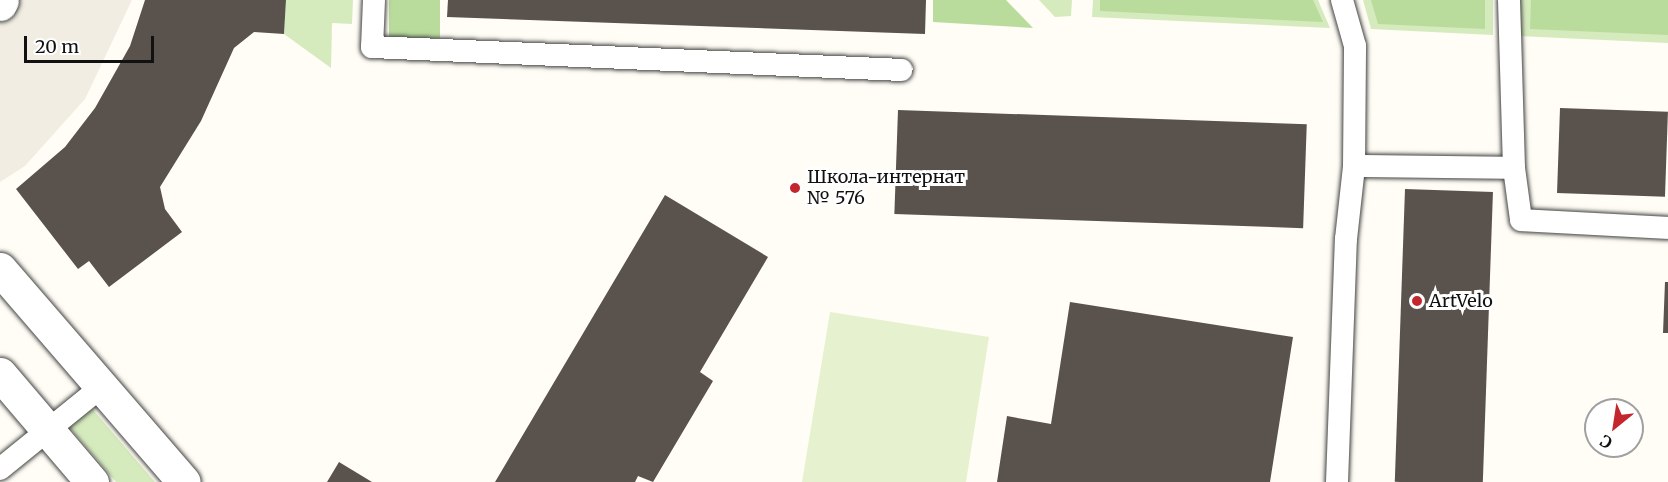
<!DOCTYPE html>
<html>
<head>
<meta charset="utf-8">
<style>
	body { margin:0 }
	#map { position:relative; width:1668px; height:482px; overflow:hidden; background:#fffdf5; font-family:Merriweather,serif }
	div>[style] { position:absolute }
	.green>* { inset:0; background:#d5ebbd }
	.forest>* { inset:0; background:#b9dc9c; transform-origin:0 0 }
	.pitch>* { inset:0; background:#e6f2cf }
	.plaza>* { inset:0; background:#f1ede2 }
	.building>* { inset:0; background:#5a524d; transform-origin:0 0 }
	.roads { filter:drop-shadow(0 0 2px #444) drop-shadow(0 0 2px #444) }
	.lane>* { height:22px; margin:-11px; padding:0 11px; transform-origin:11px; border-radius:11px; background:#fff }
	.street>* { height:33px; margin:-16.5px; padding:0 16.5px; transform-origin:16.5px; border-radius:16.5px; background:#fff }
	.dots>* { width:16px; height:16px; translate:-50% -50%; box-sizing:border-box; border:3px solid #fff; border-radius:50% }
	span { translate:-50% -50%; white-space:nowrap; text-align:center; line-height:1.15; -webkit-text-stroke:6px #fff; paint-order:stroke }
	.poi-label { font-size:18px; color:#111 }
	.left { translate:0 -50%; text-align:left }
	.north { position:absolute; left:1584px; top:398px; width:60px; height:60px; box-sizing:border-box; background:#fff; border:2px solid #a0a0a0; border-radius:50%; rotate:210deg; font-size:16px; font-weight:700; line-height:24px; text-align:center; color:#111 }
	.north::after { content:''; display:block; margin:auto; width:21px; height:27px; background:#c4262e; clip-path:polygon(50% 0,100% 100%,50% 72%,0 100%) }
	.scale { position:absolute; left:24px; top:36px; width:130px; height:27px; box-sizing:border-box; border:3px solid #111; border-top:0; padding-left:8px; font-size:18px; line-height:21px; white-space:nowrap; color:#111; -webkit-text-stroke:4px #fff; paint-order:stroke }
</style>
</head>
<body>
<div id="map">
	<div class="green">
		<i style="clip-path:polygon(286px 0,353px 0,352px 24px,332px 23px,331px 68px,284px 34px)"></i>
		<i style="clip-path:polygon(1039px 0,1072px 0,1071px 16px,1055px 17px)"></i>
		<i style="clip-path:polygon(1093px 0,1318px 0,1330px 28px,1092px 17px)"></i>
		<i style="clip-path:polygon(1363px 0,1493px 0,1493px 35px,1371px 29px)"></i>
		<i style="clip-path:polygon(1520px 0,1668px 0,1668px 43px,1519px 36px)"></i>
		<i style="clip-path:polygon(89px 405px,155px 482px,116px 482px,66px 423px)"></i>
	</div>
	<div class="forest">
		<i style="left:389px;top:0;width:51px;height:38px"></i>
		<i style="clip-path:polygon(933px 0,1006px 0,1033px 28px,933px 22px)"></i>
		<i style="clip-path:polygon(1100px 0,1313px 0,1323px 22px,1100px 11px)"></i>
		<i style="clip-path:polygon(1371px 0,1485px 0,1485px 29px,1378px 24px)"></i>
		<i style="clip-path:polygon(1531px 0,1668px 0,1668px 35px,1530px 29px)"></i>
	</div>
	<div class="pitch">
		<i style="clip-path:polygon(830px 312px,989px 337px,966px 482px,802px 482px)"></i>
	</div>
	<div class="plaza">
		<i style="clip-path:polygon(0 0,132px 0,85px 99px,25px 166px,0 182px)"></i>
	</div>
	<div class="building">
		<i style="clip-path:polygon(145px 0,286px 0,284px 34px,254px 32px,234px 48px,201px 121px,160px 187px,165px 209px,182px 232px,109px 287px,89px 261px,78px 269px,16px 189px,65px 147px,95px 108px,130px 46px)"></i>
		<i style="clip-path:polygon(448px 0,926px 0,925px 34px,447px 17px)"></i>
		<i style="left:1560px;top:108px;width:108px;height:85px;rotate:2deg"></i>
		<i style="left:898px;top:110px;width:409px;height:104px;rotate:2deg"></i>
		<i style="left:1405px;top:189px;width:88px;height:293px;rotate:2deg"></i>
		<i style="clip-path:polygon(665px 195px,768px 257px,700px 372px,713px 381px,653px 482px,638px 476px,635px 482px,495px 482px)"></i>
		<i style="clip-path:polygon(1665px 282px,1668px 282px,1668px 333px,1663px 333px)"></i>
		<i style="clip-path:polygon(1070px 302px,1293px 337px,1270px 482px,997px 482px,1007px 416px,1051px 424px)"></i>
		<i style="clip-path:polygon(339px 462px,372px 482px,327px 482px)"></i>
	</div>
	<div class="roads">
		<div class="lane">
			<i style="left:374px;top:0;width:47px;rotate:92.4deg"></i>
			<i style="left:372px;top:47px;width:530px;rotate:2.48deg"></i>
			<i style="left:1509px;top:0;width:168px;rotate:88.3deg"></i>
			<i style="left:1514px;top:168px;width:52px;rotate:82.3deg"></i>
			<i style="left:1521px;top:220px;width:147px;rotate:3.1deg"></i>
			<i style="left:1354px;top:166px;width:160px;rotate:0.7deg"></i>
			<i style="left:0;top:469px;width:129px;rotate:-39deg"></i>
			<i style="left:1337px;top:482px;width:243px;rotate:-87.9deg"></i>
			<i style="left:1346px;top:239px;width:73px;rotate:-83.7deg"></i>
			<i style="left:1354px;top:166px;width:120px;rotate:-89.5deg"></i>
			<i style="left:1355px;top:46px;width:48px;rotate:-105.8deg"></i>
		</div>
		<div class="street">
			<i style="left:0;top:4px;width:4px;rotate:-63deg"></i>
			<i style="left:0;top:269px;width:281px;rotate:49.2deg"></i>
			<i style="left:0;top:374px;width:142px;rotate:49.6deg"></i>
		</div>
	</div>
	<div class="dots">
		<i style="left:795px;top:188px;background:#c4262e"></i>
		<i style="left:1417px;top:301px;background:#c4262e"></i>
	</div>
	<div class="poi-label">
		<span class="left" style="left:807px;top:188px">Школа-интернат<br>№ 576</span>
		<span class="left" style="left:1429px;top:301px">ArtVelo</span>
	</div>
	<div class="north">С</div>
	<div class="scale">20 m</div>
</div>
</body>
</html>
